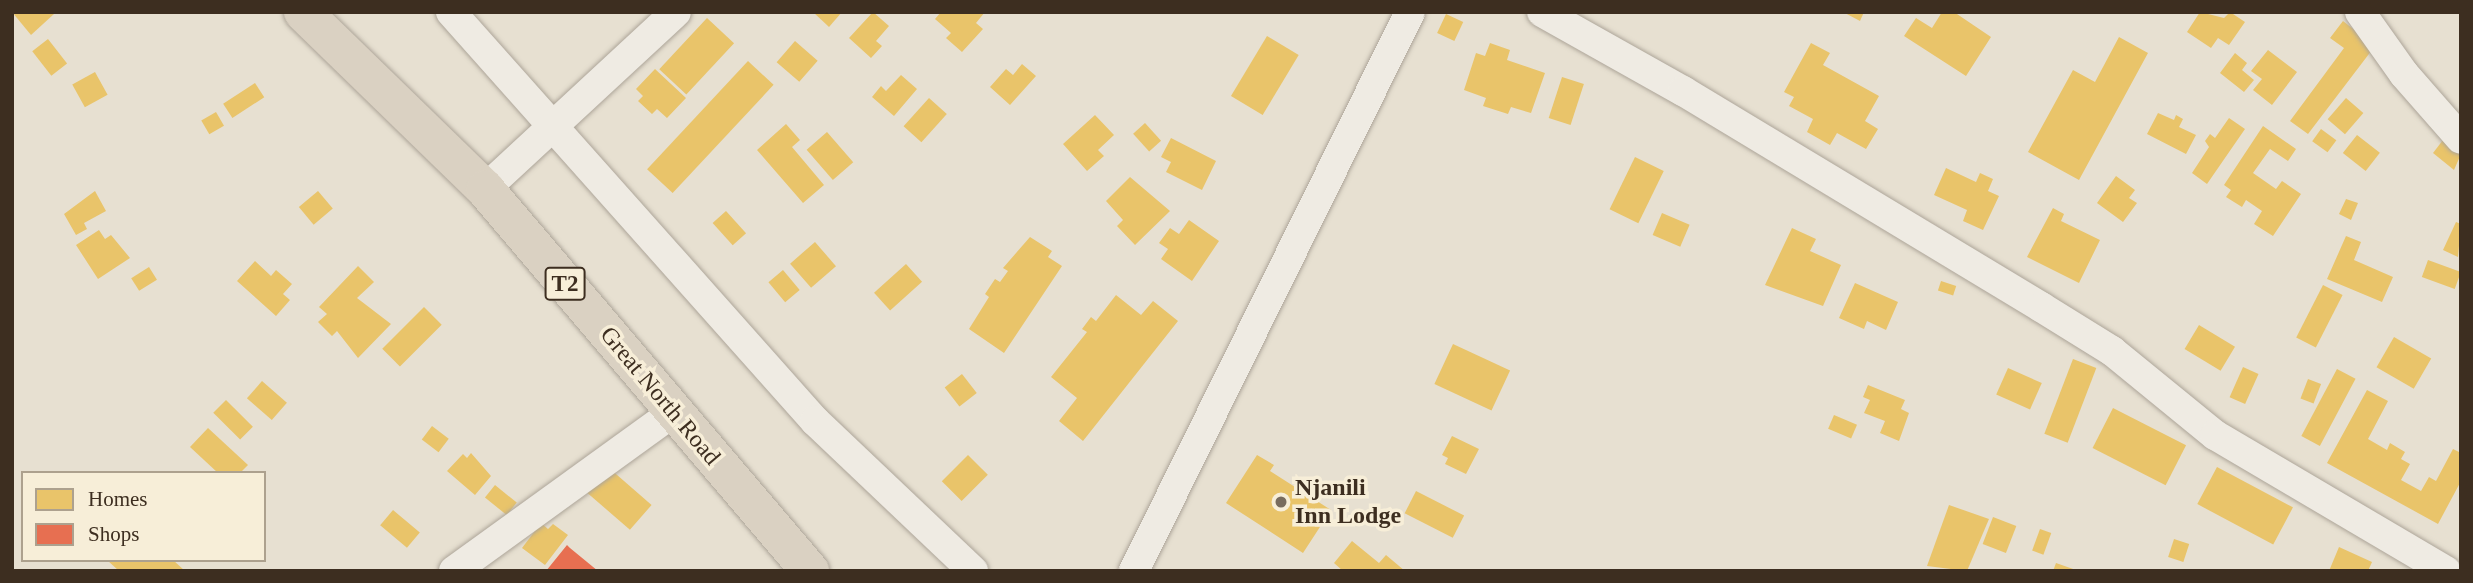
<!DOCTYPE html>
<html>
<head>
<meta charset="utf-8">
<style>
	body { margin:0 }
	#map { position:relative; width:2473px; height:583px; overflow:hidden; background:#e7e0d1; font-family:Georgia,serif }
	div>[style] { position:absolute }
	.homes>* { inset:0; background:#e9c46a; transform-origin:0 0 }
	.shops>* { inset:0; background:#e76f51 }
	.roads { filter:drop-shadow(0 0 2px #ada599) drop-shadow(0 0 2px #ada599) }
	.street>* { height:30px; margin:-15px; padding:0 15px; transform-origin:15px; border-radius:15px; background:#efebe3 }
	.highway>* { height:38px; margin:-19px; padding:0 19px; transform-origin:19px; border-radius:19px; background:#dad1c2 }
	.dots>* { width:19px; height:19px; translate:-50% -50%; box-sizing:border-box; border:4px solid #f7eed8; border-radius:50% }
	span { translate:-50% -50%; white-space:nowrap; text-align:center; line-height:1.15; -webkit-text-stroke:7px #f7eed8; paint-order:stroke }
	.shield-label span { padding:2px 5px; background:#f7eed8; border:2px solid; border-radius:5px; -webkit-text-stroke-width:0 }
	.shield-label { font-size:23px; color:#3d2e20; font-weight:700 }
	.street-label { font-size:24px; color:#3d2e20 }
	.poi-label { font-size:24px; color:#3d2e20; font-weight:700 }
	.left { translate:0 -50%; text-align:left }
	.frame { position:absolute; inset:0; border:14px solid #3d2e20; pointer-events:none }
	.legend { position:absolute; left:21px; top:471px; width:245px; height:91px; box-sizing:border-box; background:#f7eed8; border:2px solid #ada18e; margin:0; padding:9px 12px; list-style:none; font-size:21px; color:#3d2e20 }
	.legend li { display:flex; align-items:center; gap:14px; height:35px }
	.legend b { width:35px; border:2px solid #ada18e }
</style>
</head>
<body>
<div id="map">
	<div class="homes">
		<i style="clip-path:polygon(12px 12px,52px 12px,54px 14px,31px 35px)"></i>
		<i style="clip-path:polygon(813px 12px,842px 12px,829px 27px)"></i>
		<i style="clip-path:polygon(873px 12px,889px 26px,876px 41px,882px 46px,871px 58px,849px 38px)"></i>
		<i style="clip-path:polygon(941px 12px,985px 12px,976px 23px,983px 29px,962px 52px,946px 38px,951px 33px,935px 19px)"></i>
		<i style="clip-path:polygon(1843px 12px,1864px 12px,1860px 21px)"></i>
		<i style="clip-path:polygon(1942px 12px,1954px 12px,1991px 37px,1966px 76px,1904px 36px,1916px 18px,1932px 28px)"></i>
		<i style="clip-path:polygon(2200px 12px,2224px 18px,2230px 12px,2245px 22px,2229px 45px,2218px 38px,2211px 48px,2187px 32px)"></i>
		<i style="left:1446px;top:14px;width:19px;height:21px;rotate:25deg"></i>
		<i style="left:707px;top:18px;width:37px;height:70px;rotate:43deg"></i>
		<i style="clip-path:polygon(2343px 21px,2375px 46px,2308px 134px,2290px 121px,2344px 48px,2330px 38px)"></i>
		<i style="left:1267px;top:36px;width:37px;height:70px;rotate:31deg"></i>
		<i style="clip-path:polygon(2119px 37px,2148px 53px,2079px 180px,2028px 152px,2073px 70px,2095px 82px)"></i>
		<i style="left:48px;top:39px;width:31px;height:20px;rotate:52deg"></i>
		<i style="left:795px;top:41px;width:30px;height:28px;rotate:41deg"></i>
		<i style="clip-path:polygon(1490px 43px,1510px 50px,1507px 60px,1545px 73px,1531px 113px,1511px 107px,1508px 114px,1483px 106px,1486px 98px,1464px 90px,1476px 53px,1485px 56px)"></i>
		<i style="clip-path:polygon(1811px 43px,1830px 53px,1823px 65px,1879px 96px,1865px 121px,1878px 129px,1866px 149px,1837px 133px,1830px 145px,1807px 132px,1813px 119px,1789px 106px,1794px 97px,1784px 92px)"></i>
		<i style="clip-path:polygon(2268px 50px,2297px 72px,2272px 105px,2253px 90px,2262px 79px,2251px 71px)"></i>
		<i style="clip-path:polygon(2235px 53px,2247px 63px,2242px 70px,2254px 80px,2244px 92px,2220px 73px)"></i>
		<i style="left:748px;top:61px;width:35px;height:148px;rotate:43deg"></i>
		<i style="clip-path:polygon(1022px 64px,1036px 76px,1010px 105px,990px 87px,1006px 69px,1013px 75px)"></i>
		<i style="clip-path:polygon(655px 69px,686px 98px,667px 118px,657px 109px,652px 114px,638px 101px,643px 96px,636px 89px)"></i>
		<i style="left:95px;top:72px;width:26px;height:26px;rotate:61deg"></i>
		<i style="clip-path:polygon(901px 75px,917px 89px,894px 116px,872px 97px,881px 86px,886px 91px)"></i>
		<i style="left:1562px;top:77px;width:23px;height:43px;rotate:18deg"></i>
		<i style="left:255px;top:83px;width:17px;height:38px;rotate:57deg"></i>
		<i style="left:929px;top:98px;width:24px;height:38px;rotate:42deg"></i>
		<i style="left:2346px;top:98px;width:23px;height:28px;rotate:41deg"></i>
		<i style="left:216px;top:112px;width:16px;height:17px;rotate:60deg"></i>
		<i style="clip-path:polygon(2158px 113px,2174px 120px,2176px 115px,2183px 119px,2179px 127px,2196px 135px,2186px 154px,2147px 134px)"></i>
		<i style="clip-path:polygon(1095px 115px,1114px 135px,1098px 150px,1104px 156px,1087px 171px,1063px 144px)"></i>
		<i style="clip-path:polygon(2229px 118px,2245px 129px,2207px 184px,2192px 173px,2209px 147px,2205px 141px,2210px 134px,2215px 138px)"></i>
		<i style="left:1145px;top:123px;width:24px;height:16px;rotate:48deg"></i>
		<i style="clip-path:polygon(786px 124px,800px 140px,792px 147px,824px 185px,803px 203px,757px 150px)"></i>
		<i style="clip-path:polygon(2263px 126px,2296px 149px,2288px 161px,2270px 149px,2253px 173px,2276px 189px,2282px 181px,2301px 194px,2273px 236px,2254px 224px,2262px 211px,2246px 200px,2242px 207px,2226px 197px,2231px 190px,2224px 185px)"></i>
		<i style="left:2321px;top:129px;width:19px;height:15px;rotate:36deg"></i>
		<i style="left:827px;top:132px;width:40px;height:27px;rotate:49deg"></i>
		<i style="left:2357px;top:135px;width:29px;height:23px;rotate:38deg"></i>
		<i style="clip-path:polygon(1171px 138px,1216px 161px,1202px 190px,1166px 172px,1171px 162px,1161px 157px)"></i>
		<i style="clip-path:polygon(2443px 140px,2461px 154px,2454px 170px,2433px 153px)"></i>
		<i style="left:1635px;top:157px;width:32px;height:58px;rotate:26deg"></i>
		<i style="clip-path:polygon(1946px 168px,1976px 182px,1980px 173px,1993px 179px,1988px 191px,1999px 196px,1983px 230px,1963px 221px,1967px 210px,1934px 195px)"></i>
		<i style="clip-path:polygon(2116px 176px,2135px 190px,2129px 198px,2137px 203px,2123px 222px,2097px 203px)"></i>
		<i style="clip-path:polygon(1130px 177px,1170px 211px,1135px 245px,1117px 226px,1123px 220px,1106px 201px)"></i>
		<i style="clip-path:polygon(95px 191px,106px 211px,84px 223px,87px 229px,76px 235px,64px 214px)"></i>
		<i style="left:318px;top:191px;width:23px;height:25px;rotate:50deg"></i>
		<i style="clip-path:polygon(2346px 199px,2358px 203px,2351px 220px,2339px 214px)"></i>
		<i style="clip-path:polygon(2053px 208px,2064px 214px,2061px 221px,2100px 240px,2079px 283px,2027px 257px)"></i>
		<i style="left:726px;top:211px;width:30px;height:18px;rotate:48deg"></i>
		<i style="left:1662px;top:213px;width:30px;height:24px;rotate:23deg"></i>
		<i style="clip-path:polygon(1189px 220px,1219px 241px,1192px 281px,1161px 259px,1168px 249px,1159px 243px,1170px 228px,1179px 234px)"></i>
		<i style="clip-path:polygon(2456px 222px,2461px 224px,2458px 257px,2443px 250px)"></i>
		<i style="clip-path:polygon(1792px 228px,1816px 239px,1810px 251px,1841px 265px,1823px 306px,1765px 285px)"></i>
		<i style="clip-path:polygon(99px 230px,105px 239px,111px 235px,130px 258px,98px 279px,76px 245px)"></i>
		<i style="clip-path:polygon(2346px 236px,2361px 242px,2354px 260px,2393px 277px,2382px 302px,2327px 279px)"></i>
		<i style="clip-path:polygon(1030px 237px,1052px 251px,1048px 257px,1062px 266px,1004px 353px,969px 329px,989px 297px,985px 294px,995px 279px,1000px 282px,1008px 271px,1003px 268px)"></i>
		<i style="left:815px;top:242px;width:32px;height:33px;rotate:49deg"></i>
		<i style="left:2428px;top:260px;width:35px;height:18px;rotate:20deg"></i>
		<i style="clip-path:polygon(255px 261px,271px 276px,276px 270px,292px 284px,283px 294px,290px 300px,276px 316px,237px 281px)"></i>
		<i style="left:906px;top:264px;width:24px;height:43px;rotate:48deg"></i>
		<i style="clip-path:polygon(358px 266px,374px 282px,357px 298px,391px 324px,358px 358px,337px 331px,332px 336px,318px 322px,327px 314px,319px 307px)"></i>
		<i style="left:149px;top:267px;width:15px;height:21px;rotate:58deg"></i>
		<i style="left:783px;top:270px;width:26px;height:19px;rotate:50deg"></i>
		<i style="left:1941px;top:281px;width:16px;height:10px;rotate:18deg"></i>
		<i style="clip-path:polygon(1855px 283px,1898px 302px,1886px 330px,1867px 321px,1864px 329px,1839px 318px)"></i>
		<i style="left:2323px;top:285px;width:22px;height:59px;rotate:27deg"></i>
		<i style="clip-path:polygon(1116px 295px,1141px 315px,1153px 301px,1178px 321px,1083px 441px,1059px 421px,1077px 398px,1051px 377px,1087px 332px,1082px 329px,1091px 317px,1096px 321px)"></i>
		<i style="left:424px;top:307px;width:25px;height:59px;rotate:45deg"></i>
		<i style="left:2199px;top:325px;width:42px;height:28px;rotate:31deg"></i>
		<i style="left:2394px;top:337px;width:43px;height:35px;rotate:30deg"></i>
		<i style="left:1453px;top:344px;width:63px;height:44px;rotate:25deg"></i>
		<i style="left:2073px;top:359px;width:25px;height:80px;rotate:21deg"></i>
		<i style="left:2243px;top:367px;width:17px;height:33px;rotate:24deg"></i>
		<i style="left:2008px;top:368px;width:37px;height:29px;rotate:24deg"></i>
		<i style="left:2337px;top:369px;width:21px;height:76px;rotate:28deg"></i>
		<i style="left:962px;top:374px;width:24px;height:22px;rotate:52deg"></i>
		<i style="left:2308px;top:379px;width:14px;height:21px;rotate:21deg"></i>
		<i style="left:262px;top:381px;width:33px;height:23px;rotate:41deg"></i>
		<i style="clip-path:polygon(1868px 385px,1905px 400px,1901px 409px,1909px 413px,1899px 441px,1880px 433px,1885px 421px,1864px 413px,1870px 400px,1863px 397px)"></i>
		<i style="clip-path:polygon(2367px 390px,2388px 401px,2368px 439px,2387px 450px,2390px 443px,2405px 452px,2401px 459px,2410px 464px,2401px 480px,2421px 491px,2429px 477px,2436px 481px,2453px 449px,2461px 453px,2461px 481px,2438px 524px,2327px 463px)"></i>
		<i style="left:226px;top:400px;width:38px;height:18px;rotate:45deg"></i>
		<i style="left:2113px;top:408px;width:82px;height:45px;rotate:27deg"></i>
		<i style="left:1834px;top:415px;width:25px;height:15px;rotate:23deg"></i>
		<i style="left:432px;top:426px;width:21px;height:17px;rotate:37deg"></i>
		<i style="clip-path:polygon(208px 428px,248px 465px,240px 473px,218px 473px,190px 447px)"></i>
		<i style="clip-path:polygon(1452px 436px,1479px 449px,1466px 474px,1445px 464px,1448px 458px,1442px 455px)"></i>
		<i style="clip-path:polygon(471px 453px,491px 476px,475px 495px,447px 471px,463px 454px,467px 458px)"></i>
		<i style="left:968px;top:455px;width:28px;height:37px;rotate:45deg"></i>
		<i style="clip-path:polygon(1257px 455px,1274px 465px,1270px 471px,1331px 510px,1303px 553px,1226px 503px)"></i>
		<i style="left:601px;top:461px;width:67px;height:33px;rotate:41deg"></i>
		<i style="left:2217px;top:467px;width:86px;height:42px;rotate:28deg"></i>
		<i style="left:495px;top:485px;width:28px;height:16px;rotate:39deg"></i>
		<i style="left:1416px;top:491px;width:54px;height:25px;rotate:27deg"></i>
		<i style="clip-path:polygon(1949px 505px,1989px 519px,1967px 571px,1927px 566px)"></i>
		<i style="left:393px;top:510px;width:35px;height:20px;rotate:40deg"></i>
		<i style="left:1993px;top:517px;width:25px;height:29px;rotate:21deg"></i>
		<i style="clip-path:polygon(541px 523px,548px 529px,553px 524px,568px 535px,545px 565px,522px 548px)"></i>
		<i style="left:2040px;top:529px;width:12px;height:23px;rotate:20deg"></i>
		<i style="left:2174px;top:539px;width:16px;height:19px;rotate:18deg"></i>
		<i style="clip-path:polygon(1352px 541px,1379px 563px,1386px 555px,1405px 571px,1343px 571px,1334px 563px)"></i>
		<i style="clip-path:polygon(2339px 547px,2372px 562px,2368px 571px,2329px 571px)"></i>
		<i style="clip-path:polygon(107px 560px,173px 560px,185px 571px,119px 571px)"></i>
		<i style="clip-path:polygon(2056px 563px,2076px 570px,2076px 571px,2053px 571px)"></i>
	</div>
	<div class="shops">
		<i style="clip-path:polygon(567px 545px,570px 548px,598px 571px,546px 571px)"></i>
	</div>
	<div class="roads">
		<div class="street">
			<i style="left:451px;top:12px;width:548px;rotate:48.33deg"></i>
			<i style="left:815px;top:421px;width:218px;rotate:43.5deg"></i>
			<i style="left:1542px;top:12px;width:162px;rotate:29.3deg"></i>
			<i style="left:1683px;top:91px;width:418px;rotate:31.1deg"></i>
			<i style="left:2041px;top:307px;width:84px;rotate:31.8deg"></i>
			<i style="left:2112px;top:351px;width:133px;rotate:39.2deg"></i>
			<i style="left:2215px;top:435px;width:268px;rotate:30.5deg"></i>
			<i style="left:2360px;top:12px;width:76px;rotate:54.6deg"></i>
			<i style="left:2404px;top:74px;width:86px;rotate:48.8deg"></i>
			<i style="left:485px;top:189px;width:260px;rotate:-42.8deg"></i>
			<i style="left:454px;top:571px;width:271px;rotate:-35.9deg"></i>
			<i style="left:1134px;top:571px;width:623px;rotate:-63.72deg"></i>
		</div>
		<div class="highway">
			<i style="left:303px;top:12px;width:254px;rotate:44.2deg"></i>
			<i style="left:485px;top:189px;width:502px;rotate:49.61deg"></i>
		</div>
	</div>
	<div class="dots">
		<i style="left:1281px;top:502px;background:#786c5e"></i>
	</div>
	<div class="shield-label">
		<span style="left:565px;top:284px">T2</span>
	</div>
	<div class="street-label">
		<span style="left:660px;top:396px;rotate:50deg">Great North Road</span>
	</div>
	<div class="poi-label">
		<span class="left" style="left:1295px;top:502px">Njanili<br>Inn Lodge</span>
	</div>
	<div class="frame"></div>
	<ul class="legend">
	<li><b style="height:19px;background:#e9c46a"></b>Homes</li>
	<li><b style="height:19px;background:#e76f51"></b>Shops</li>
	</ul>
</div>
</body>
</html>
